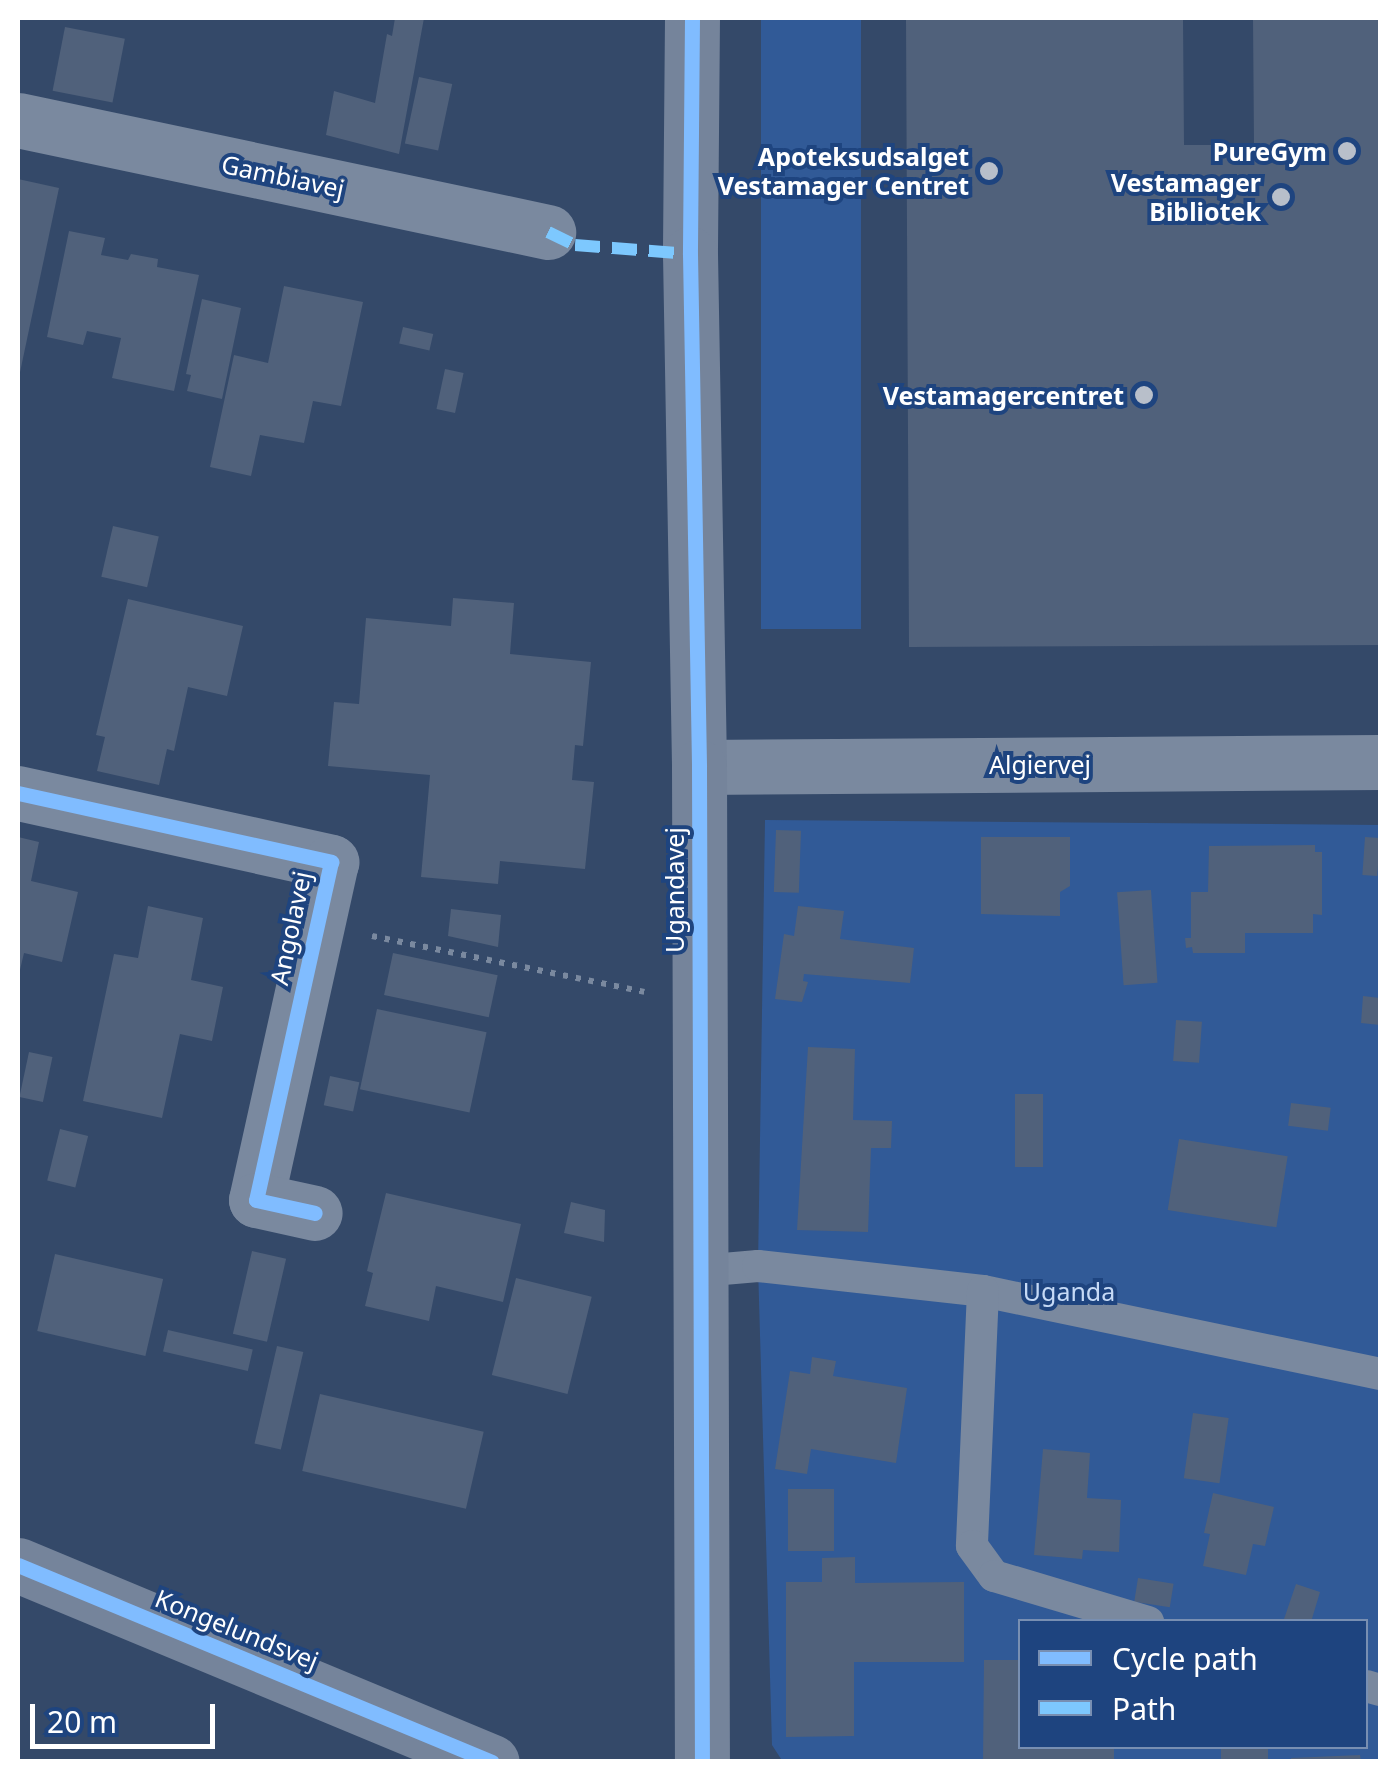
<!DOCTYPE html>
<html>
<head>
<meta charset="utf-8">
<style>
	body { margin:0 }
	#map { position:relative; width:1398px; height:1779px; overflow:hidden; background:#344969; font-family:"Noto Sans",sans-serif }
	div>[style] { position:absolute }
	.green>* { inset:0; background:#315a97; transform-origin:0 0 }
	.building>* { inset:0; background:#50617b; transform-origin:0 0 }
	.path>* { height:6px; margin-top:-3px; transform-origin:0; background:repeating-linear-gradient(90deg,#7a899f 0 5px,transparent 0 13px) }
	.lane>* { height:32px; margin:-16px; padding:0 16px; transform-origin:16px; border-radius:16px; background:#7a899f }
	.street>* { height:55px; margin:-27.5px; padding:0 27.5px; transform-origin:27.5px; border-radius:27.5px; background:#7a899f }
	.secondary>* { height:55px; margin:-27.5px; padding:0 27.5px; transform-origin:27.5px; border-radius:27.5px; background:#75849b }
	.quiet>* { height:12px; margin-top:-6px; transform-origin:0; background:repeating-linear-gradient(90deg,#7dc8fe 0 25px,transparent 0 37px) }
	.cycleway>* { height:15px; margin:-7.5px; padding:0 7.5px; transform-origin:7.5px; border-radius:7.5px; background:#80bcff }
	.dots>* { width:28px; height:28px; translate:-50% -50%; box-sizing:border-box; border:5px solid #1e447f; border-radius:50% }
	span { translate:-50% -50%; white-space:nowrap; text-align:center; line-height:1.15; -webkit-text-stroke:8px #1e447f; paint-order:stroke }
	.poi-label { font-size:25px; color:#fff; font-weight:700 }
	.right { translate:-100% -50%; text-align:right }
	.street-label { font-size:25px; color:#fff }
	.park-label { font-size:25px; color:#c6daf6 }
	.frame { position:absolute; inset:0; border:20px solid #fff; pointer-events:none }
	.legend { position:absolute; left:1018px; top:1619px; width:350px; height:130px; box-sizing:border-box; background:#1e447f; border:2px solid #788fb2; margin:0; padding:12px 18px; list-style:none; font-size:30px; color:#fff }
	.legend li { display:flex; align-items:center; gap:20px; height:50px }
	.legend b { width:50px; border:2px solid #788fb2 }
	.scale { position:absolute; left:30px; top:1704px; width:185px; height:45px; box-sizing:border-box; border:5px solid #fff; border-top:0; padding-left:12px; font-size:30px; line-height:35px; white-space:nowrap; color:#fff; -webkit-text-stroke:8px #1e447f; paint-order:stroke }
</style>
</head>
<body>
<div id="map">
	<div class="green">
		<i style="left:761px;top:18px;width:100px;height:611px"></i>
		<i style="clip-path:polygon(evenodd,765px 820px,1380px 825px,1380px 1761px,783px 1762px,772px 1745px,758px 1266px,765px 820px,1021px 1622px,1366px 1622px,1366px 1746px,1021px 1746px,1021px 1622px)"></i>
	</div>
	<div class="building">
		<i style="clip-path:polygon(395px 18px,424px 18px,399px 154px,326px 135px,334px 91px,375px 103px,387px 34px,392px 36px)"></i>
		<i style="clip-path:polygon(906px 18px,1183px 18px,1184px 145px,1254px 145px,1253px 18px,1380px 18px,1380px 645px,909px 647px)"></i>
		<i style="left:65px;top:27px;width:61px;height:65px;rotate:11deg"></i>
		<i style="left:419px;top:77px;width:34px;height:68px;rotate:12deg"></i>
		<i style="clip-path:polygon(18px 179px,59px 188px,19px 377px,18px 377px)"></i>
		<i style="clip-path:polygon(69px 231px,105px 238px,101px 255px,128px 260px,131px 254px,158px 259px,157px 267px,199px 275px,174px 391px,112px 378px,121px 338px,87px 331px,83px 345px,47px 337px)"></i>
		<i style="clip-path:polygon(284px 286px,363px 302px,341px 406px,313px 401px,304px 443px,260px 435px,251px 476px,210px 467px,234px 355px,268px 363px)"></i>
		<i style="clip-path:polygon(202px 299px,241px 308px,222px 399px,187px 391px,191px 375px,186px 374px)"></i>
		<i style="left:403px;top:327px;width:31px;height:17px;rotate:13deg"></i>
		<i style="left:445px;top:369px;width:19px;height:41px;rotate:12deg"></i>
		<i style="left:113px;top:526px;width:47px;height:52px;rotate:13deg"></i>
		<i style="clip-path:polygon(453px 598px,514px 603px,510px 654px,591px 662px,583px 746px,575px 745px,572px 780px,594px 782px,585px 869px,500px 861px,498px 884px,421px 877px,430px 775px,328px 766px,334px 702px,359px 704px,366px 618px,451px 626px)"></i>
		<i style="clip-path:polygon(128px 599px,243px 626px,227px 696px,188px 687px,174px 751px,167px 749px,159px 785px,97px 771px,105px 737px,96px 735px)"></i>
		<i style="left:776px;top:830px;width:25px;height:62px;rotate:2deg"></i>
		<i style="clip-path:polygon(18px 837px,39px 842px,31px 881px,78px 892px,62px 962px,24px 953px,19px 974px)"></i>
		<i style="clip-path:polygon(981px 837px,1070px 837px,1070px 886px,1060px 892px,1060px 916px,981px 914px)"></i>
		<i style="left:1365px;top:837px;width:15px;height:38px;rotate:4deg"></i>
		<i style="clip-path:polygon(1315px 845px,1315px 852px,1322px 852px,1322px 915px,1313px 914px,1313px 933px,1245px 933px,1245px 953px,1193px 953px,1192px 947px,1186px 948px,1185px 938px,1191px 938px,1191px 892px,1208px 892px,1209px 846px)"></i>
		<i style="left:1151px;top:890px;width:93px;height:34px;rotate:86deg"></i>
		<i style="clip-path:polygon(148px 906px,203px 918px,191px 980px,223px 987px,212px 1041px,180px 1034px,162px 1118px,83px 1101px,114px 954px,138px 958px)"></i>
		<i style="clip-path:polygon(798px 906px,844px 911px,840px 939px,914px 948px,910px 983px,804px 974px,803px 981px,808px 982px,802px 1002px,775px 999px,784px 934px,794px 936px)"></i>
		<i style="clip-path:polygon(451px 909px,501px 915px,498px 947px,448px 936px)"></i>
		<i style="left:393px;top:953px;width:107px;height:43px;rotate:12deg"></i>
		<i style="clip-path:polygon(1363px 996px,1380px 998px,1380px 1025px,1361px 1023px)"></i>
		<i style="left:377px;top:1009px;width:112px;height:82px;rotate:12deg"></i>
		<i style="left:1176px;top:1020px;width:26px;height:41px;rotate:4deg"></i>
		<i style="clip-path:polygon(808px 1047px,855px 1049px,853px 1120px,892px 1121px,891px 1148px,871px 1148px,868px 1232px,797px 1230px)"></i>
		<i style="left:29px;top:1052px;width:24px;height:46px;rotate:12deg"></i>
		<i style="left:330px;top:1076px;width:30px;height:30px;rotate:12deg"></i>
		<i style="left:1015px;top:1094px;width:28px;height:73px"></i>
		<i style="left:1291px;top:1103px;width:40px;height:23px;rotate:7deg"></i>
		<i style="left:60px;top:1129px;width:29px;height:53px;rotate:14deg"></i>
		<i style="left:1179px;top:1139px;width:110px;height:72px;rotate:9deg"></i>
		<i style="clip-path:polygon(386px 1193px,521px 1224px,503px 1302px,436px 1286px,429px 1321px,365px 1306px,373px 1273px,367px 1271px)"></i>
		<i style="clip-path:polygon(571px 1202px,605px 1210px,604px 1242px,564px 1233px)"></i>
		<i style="left:252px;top:1251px;width:35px;height:85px;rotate:13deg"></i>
		<i style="left:55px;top:1254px;width:111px;height:79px;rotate:13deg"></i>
		<i style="left:516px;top:1278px;width:78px;height:100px;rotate:14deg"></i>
		<i style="left:168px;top:1330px;width:87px;height:22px;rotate:13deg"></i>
		<i style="left:277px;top:1346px;width:27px;height:100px;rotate:13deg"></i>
		<i style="clip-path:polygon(812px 1357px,836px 1361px,833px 1376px,907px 1388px,896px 1463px,811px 1449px,807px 1474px,775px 1469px,790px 1371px,810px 1374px)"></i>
		<i style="left:320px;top:1394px;width:168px;height:79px;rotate:13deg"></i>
		<i style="left:1193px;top:1413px;width:36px;height:66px;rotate:8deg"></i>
		<i style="clip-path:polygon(1043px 1449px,1090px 1453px,1087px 1498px,1121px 1500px,1119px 1552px,1083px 1550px,1082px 1559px,1034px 1555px)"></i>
		<i style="left:788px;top:1489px;width:46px;height:62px"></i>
		<i style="clip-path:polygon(1213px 1493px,1274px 1507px,1265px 1546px,1253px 1544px,1246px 1575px,1203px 1566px,1210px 1534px,1204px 1533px)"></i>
		<i style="clip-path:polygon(855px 1557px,855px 1583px,964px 1582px,964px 1662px,854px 1662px,854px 1736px,786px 1737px,786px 1582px,822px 1582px,822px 1558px)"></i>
		<i style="left:1138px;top:1578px;width:36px;height:24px;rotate:9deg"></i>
		<i style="clip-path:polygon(1296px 1584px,1320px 1592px,1311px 1622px,1283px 1622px)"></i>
		<i style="clip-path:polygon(984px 1660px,1021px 1660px,1021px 1746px,1114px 1746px,1114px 1762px,983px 1762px)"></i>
		<i style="left:1221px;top:1746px;width:47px;height:16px"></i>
		<i style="clip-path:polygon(1360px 1755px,1361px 1762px,1291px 1762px,1291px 1758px)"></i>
	</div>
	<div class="path">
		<i style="left:372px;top:936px;width:278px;rotate:11.6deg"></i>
	</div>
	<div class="lane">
		<i style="left:700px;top:1271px;width:58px;rotate:-4.9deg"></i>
		<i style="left:758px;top:1266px;width:226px;rotate:6.3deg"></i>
		<i style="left:983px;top:1291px;width:406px;rotate:11.8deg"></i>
		<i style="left:983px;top:1291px;width:255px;rotate:92.5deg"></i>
		<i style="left:972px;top:1546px;width:37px;rotate:54deg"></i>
		<i style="left:994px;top:1576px;width:161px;rotate:16.6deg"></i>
		<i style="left:1366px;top:1686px;width:15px;rotate:16deg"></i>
	</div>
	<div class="street">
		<i style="left:18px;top:120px;width:542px;rotate:11.93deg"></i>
		<i style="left:699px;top:767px;width:681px;rotate:-0.42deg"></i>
		<i style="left:18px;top:793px;width:321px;rotate:12.4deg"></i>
		<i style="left:331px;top:862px;width:346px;rotate:102.5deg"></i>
		<i style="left:256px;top:1200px;width:60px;rotate:12.4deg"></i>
	</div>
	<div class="secondary">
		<i style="left:692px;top:18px;width:236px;rotate:90.5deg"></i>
		<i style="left:690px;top:254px;width:513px;rotate:88.99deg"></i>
		<i style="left:699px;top:767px;width:995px;rotate:89.83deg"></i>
		<i style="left:18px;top:1565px;width:513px;rotate:22.57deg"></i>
	</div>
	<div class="quiet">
		<i style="left:548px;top:232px;width:30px;rotate:26deg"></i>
		<i style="left:575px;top:245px;width:115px;rotate:4.5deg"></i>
	</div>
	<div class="cycleway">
		<i style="left:692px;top:18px;width:236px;rotate:90.5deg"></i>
		<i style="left:690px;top:254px;width:513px;rotate:88.99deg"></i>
		<i style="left:699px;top:767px;width:995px;rotate:89.83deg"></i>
		<i style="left:18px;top:793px;width:321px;rotate:12.4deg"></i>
		<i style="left:331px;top:862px;width:346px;rotate:102.5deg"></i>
		<i style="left:256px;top:1200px;width:60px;rotate:12.4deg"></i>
		<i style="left:18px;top:1565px;width:513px;rotate:22.57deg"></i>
	</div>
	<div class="dots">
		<i style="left:1347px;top:151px;background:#b8bfca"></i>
		<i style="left:989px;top:171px;background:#b8bfca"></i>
		<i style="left:1281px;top:197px;background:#b8bfca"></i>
		<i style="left:1144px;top:395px;background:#b8bfca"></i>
	</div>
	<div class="poi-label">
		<span class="right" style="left:1327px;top:151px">PureGym</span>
		<span class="right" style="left:969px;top:171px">Apoteksudsalget<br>Vestamager Centret</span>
		<span class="right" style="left:1261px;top:197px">Vestamager<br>Bibliotek</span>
		<span class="right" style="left:1124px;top:395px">Vestamagercentret</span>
	</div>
	<div class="street-label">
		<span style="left:283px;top:176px;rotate:12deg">Gambiavej</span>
		<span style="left:1040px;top:764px">Algiervej</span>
		<span style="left:674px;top:890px;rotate:-90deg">Ugandavej</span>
		<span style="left:290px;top:928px;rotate:-78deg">Angolavej</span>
		<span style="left:237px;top:1629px;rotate:22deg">Kongelundsvej</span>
	</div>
	<div class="park-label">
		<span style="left:1069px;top:1291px">Uganda</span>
	</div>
	<div class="frame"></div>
	<ul class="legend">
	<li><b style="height:12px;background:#80bcff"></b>Cycle path</li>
	<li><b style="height:12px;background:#7dc8fe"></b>Path</li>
	</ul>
	<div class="scale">20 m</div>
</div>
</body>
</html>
